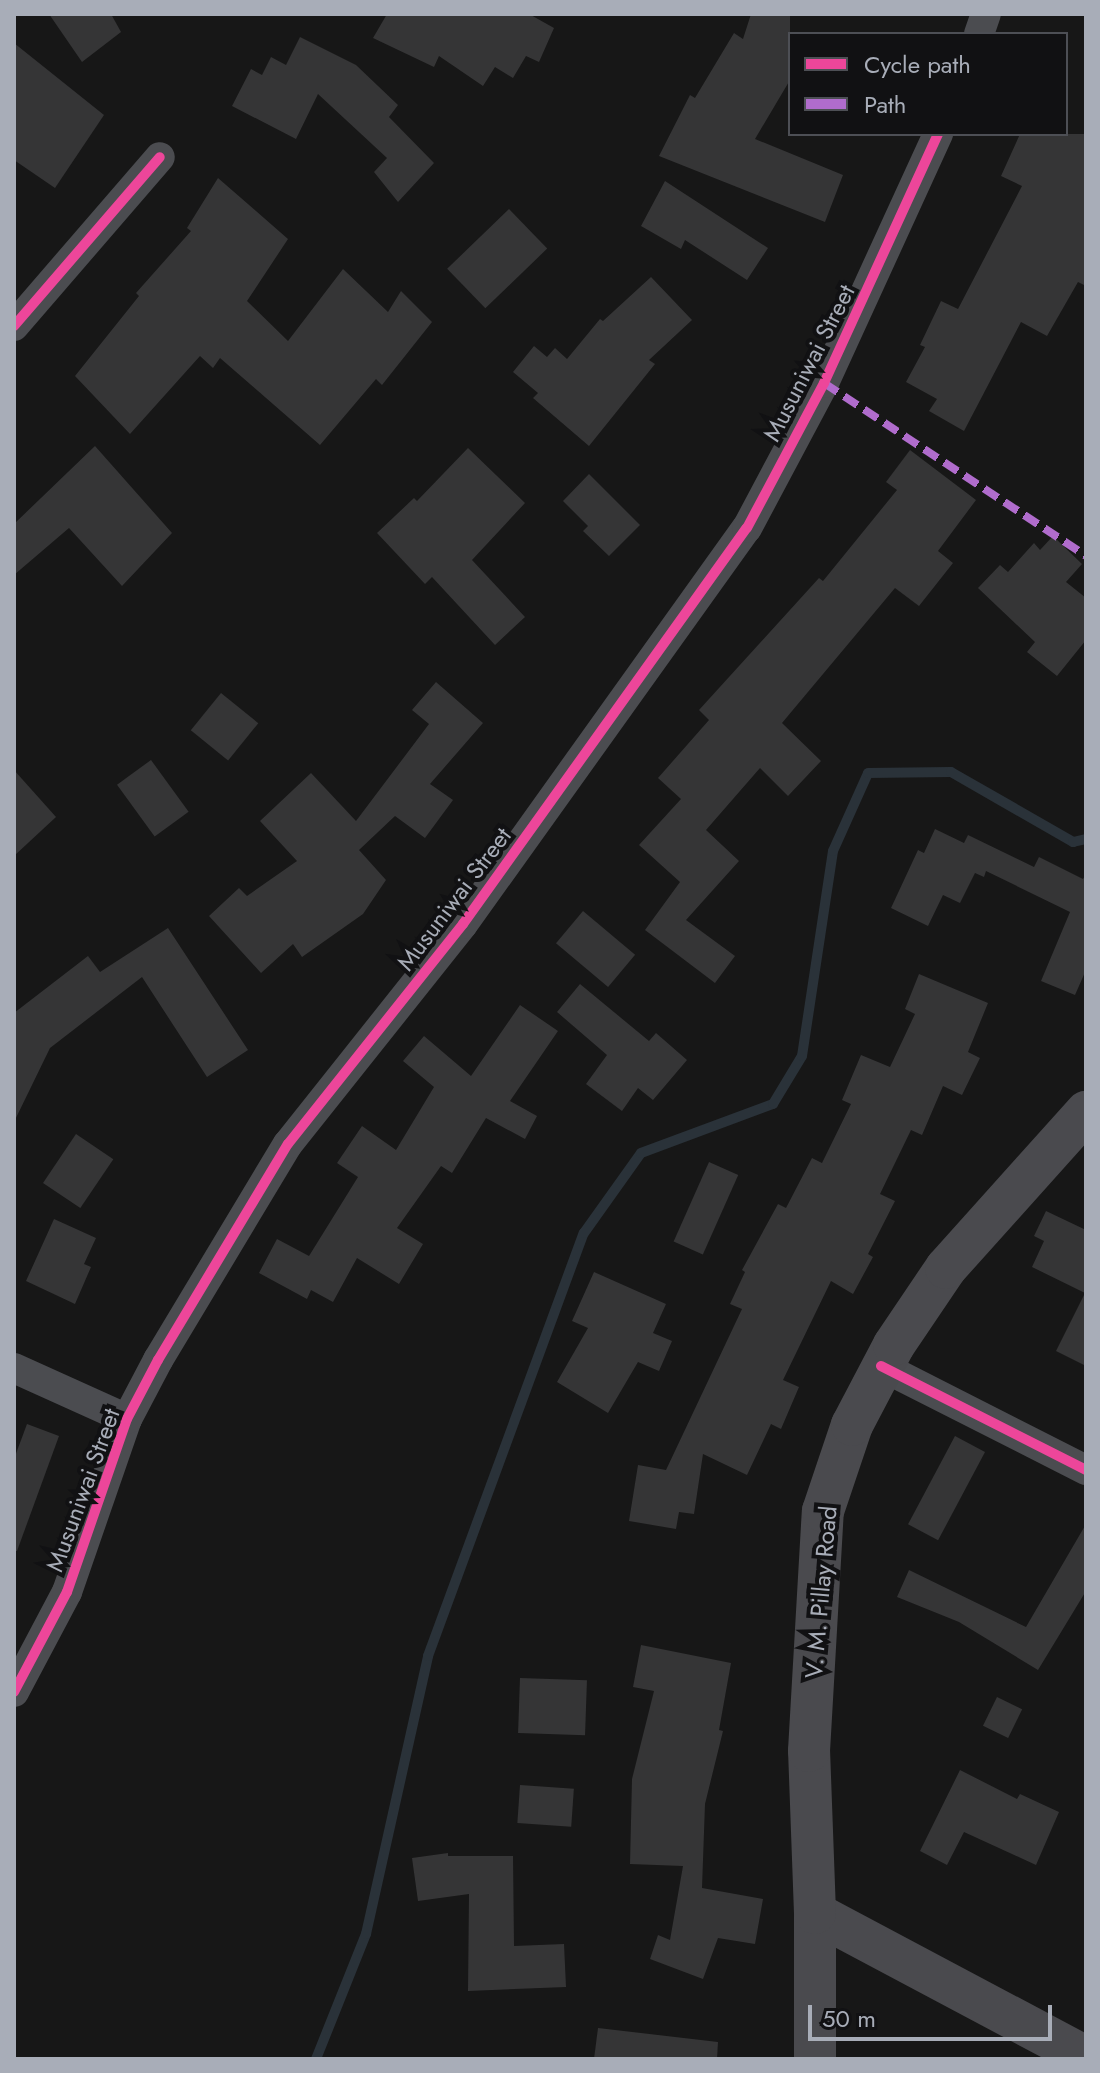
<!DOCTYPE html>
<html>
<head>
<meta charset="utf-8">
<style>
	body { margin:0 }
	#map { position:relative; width:1100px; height:2073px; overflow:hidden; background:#171717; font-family:Jost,sans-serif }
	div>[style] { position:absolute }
	.stream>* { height:10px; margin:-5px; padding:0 5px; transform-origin:5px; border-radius:5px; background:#2a3239 }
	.building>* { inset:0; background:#353536; transform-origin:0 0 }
	.minor>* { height:30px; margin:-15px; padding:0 15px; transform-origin:15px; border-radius:15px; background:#4b4c50 }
	.secondary>* { height:42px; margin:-21px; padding:0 21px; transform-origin:21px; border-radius:21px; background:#4a4a4e }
	.quiet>* { height:8px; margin-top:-4px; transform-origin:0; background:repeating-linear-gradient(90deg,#b06ccc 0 16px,transparent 0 24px) }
	.cycleway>* { height:10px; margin:-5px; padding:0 5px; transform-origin:5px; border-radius:5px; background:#ed469a }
	span { translate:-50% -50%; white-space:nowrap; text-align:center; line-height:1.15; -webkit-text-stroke:8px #111113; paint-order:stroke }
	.street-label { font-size:24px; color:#a8adb8 }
	.frame { position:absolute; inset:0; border:16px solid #a8adb8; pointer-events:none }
	.legend { position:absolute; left:788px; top:32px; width:280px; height:104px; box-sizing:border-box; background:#111113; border:2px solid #4d4f55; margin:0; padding:10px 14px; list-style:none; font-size:24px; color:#a8adb8 }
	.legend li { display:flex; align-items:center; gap:16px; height:40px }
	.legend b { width:40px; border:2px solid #4d4f55 }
	.scale { position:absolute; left:808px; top:2005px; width:244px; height:36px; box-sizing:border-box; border:4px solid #a8adb8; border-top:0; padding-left:10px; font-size:24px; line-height:28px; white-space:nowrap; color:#a8adb8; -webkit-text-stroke:6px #111113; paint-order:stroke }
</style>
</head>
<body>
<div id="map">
	<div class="stream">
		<i style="left:316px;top:2059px;width:135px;rotate:-68.2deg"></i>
		<i style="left:366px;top:1934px;width:285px;rotate:-77.4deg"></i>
		<i style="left:428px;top:1656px;width:451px;rotate:-69.8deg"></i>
		<i style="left:584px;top:1233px;width:98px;rotate:-54.5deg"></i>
		<i style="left:641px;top:1153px;width:141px;rotate:-20.4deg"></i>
		<i style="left:773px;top:1104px;width:56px;rotate:-58.9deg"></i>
		<i style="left:802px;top:1056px;width:207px;rotate:-81.4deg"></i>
		<i style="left:833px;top:851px;width:85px;rotate:-65.8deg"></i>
		<i style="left:868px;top:773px;width:83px;rotate:-0.7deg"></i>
		<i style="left:951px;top:772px;width:141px;rotate:29.8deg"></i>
		<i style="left:1073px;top:842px;width:13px;rotate:-13deg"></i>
	</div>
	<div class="building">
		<i style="clip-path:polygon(49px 14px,111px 14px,121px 32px,82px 62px)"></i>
		<i style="clip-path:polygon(387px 14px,529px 14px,554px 28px,539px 62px,526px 56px,513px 78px,495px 67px,483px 86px,439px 56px,434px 67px,373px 38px)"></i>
		<i style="clip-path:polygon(751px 14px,790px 14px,790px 80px,755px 139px,843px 175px,825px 222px,659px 156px,690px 95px,695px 98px,734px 33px,743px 39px)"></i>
		<i style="clip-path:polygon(300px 37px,356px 65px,398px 105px,389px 117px,434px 163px,398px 202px,374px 172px,387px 158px,318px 94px,296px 139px,232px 106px,251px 69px,262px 75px,271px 57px,286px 65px)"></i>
		<i style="clip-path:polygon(14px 43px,104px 115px,55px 188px,14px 160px)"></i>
		<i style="clip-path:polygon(1020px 134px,1086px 134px,1086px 286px,1078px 282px,1047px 336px,1021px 322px,964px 431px,929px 411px,937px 399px,906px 382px,925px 347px,920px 345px,941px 301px,958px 309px,1022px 186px,1001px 176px)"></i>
		<i style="clip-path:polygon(218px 178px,288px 239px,247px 301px,288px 341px,343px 269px,388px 312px,401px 291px,432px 322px,382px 385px,376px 379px,320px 445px,220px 358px,213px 368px,200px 356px,130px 434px,75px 376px,139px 296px,136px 293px,191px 231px,187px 228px)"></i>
		<i style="clip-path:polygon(665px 181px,768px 248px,747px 280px,685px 240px,681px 249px,641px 226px)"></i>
		<i style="left:509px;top:209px;width:55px;height:86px;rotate:46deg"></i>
		<i style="clip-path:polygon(651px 277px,692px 320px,649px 360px,655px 364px,589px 446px,533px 398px,538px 393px,513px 372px,534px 346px,547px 357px,555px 348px,567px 359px,600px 319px,603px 321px)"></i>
		<i style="clip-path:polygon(95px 446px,172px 533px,122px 586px,69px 528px,14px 575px,14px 524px)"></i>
		<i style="clip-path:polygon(468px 448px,525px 503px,472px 560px,525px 617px,495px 645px,432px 577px,425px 584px,377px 533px,414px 498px,417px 501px)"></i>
		<i style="clip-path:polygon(910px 450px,976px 500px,938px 551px,953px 563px,919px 606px,895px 588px,782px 723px,821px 761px,788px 796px,760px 768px,706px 830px,739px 861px,686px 920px,735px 956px,715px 983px,645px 930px,680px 882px,639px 845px,681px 799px,658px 778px,709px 720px,699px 710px,819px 578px,823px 581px,897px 490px,886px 482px)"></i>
		<i style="clip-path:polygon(589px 474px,640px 525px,609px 556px,583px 531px,588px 526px,563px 501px)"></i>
		<i style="clip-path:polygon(1053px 536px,1082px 564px,1066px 582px,1086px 598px,1086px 640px,1057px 676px,1027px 652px,1035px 642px,978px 588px,1000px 565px,1008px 572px,1034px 543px,1040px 550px)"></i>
		<i style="clip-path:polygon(436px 682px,483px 723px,430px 784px,453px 800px,425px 838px,395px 816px,359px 850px,386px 880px,363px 914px,302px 957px,293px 944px,261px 973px,209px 916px,239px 888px,247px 896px,297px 861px,260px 821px,311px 773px,356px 821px,429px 724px,412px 710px)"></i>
		<i style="left:221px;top:693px;width:48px;height:48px;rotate:39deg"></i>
		<i style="left:151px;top:760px;width:64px;height:42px;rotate:54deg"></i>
		<i style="clip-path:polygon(14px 770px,56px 817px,14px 856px)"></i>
		<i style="clip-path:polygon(935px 829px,964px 843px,968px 835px,1034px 867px,1039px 857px,1083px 879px,1086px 874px,1086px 970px,1075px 995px,1041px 981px,1070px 912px,986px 871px,984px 877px,975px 873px,960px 903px,943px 895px,928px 926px,891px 908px,918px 850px,924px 853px)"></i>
		<i style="left:583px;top:911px;width:68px;height:42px;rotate:40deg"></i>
		<i style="clip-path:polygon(168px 928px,248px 1050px,207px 1077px,142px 977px,50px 1048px,14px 1122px,14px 1013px,88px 956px,100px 972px)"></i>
		<i style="clip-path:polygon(919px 974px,988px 1003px,968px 1052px,980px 1058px,962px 1095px,943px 1086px,922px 1135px,911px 1130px,880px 1194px,895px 1201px,868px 1254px,873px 1257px,853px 1294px,831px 1281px,783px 1380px,799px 1387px,781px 1429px,771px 1424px,747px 1475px,703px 1454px,694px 1514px,679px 1512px,676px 1529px,629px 1521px,638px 1465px,666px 1470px,742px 1309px,730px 1304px,745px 1272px,742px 1270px,778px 1204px,786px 1208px,812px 1158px,822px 1163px,851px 1104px,842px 1100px,861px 1055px,890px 1067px,915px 1014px,905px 1009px)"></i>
		<i style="clip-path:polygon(580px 984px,649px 1041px,656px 1033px,687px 1060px,653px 1100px,638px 1088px,622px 1111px,586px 1084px,607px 1055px,557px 1012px)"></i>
		<i style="clip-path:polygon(520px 1005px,558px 1031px,510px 1101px,537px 1116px,525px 1139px,486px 1118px,452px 1173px,441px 1166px,397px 1228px,423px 1244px,399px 1284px,357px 1258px,333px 1302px,311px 1290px,307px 1299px,259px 1273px,277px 1239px,309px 1256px,358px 1177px,337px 1163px,362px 1126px,396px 1150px,434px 1087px,403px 1061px,424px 1036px,471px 1076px)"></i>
		<i style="left:76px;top:1134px;width:45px;height:59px;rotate:34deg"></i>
		<i style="left:709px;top:1162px;width:32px;height:87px;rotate:24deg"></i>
		<i style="clip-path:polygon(1046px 1211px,1086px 1230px,1086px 1366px,1056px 1351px,1085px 1293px,1032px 1267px,1044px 1241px,1034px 1236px)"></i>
		<i style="clip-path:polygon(54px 1219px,96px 1238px,84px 1264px,91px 1267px,75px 1304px,26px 1281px)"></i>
		<i style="clip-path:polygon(594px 1272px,666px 1304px,653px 1333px,672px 1341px,659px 1371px,638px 1362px,608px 1413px,557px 1382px,588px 1328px,572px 1321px)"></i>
		<i style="clip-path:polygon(27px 1424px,59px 1436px,17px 1551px,14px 1551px,14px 1459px)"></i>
		<i style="left:955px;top:1436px;width:34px;height:100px;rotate:28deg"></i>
		<i style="clip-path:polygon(1086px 1524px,1086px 1591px,1038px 1670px,959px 1622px,897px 1597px,909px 1570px,1026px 1627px)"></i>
		<i style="clip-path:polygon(641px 1645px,731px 1663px,719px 1730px,723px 1731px,705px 1804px,702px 1888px,763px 1899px,755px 1944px,718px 1938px,703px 1979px,650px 1959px,658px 1935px,670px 1940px,683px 1866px,630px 1864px,632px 1779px,654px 1691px,633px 1687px)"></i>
		<i style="left:520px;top:1678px;width:67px;height:55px;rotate:2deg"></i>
		<i style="left:997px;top:1697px;width:28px;height:32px;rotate:26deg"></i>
		<i style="clip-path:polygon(960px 1770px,1017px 1799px,1020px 1794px,1059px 1812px,1036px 1865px,964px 1832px,947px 1865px,920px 1851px)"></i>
		<i style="left:520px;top:1785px;width:54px;height:38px;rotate:4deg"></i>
		<i style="clip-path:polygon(448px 1853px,448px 1856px,513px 1856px,514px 1946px,564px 1944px,566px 1987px,468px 1991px,469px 1894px,418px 1901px,412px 1858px)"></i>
		<i style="clip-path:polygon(598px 2028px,718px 2042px,717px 2059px,594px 2059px)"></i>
	</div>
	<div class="minor">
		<i style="left:979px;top:34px;width:21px;rotate:-71deg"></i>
		<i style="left:14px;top:326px;width:223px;rotate:-49.2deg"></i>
		<i style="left:881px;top:1366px;width:230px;rotate:26.9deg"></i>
		<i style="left:14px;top:1368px;width:124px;rotate:24.3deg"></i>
		<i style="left:14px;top:1692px;width:113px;rotate:-62.1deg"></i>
		<i style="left:67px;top:1592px;width:183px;rotate:-70.9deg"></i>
		<i style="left:127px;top:1419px;width:67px;rotate:-62.3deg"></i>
		<i style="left:158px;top:1360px;width:252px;rotate:-59deg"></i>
		<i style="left:288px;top:1144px;width:281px;rotate:-51.5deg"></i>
		<i style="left:463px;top:924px;width:487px;rotate:-54.4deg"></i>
		<i style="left:747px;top:528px;width:164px;rotate:-62deg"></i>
		<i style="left:824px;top:383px;width:274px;rotate:-65.4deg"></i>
	</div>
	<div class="secondary">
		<i style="left:815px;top:1913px;width:307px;rotate:28deg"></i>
		<i style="left:815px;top:2059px;width:146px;rotate:-90deg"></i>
		<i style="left:815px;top:1913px;width:162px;rotate:-92.1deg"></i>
		<i style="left:809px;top:1751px;width:240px;rotate:-86.7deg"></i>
		<i style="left:823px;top:1511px;width:91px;rotate:-71.4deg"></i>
		<i style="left:852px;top:1425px;width:90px;rotate:-62.3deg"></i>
		<i style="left:894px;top:1345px;width:93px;rotate:-56deg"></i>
		<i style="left:946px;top:1268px;width:210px;rotate:-48.1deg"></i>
	</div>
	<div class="quiet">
		<i style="left:824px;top:383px;width:314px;rotate:33.4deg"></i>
	</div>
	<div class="cycleway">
		<i style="left:14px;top:326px;width:223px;rotate:-49.2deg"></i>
		<i style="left:881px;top:1366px;width:230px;rotate:26.9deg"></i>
		<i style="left:14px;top:1692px;width:113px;rotate:-62.1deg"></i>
		<i style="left:67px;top:1592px;width:183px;rotate:-70.9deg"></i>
		<i style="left:127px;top:1419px;width:67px;rotate:-62.3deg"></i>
		<i style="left:158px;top:1360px;width:252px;rotate:-59deg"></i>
		<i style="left:288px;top:1144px;width:281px;rotate:-51.5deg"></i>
		<i style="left:463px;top:924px;width:487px;rotate:-54.4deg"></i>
		<i style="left:747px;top:528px;width:164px;rotate:-62deg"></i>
		<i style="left:824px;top:383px;width:274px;rotate:-65.4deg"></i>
	</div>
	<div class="street-label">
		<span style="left:809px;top:363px;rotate:-63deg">Musuniwai Street</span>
		<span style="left:454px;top:899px;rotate:-53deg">Musuniwai Street</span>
		<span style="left:83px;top:1490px;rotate:-70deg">Musuniwai Street</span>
		<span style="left:821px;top:1592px;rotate:-85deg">V. M. Pillay Road</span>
	</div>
	<div class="frame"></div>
	<ul class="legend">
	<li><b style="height:10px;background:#ed469a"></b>Cycle path</li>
	<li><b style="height:10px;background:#b06ccc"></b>Path</li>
	</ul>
	<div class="scale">50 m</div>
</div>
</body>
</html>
